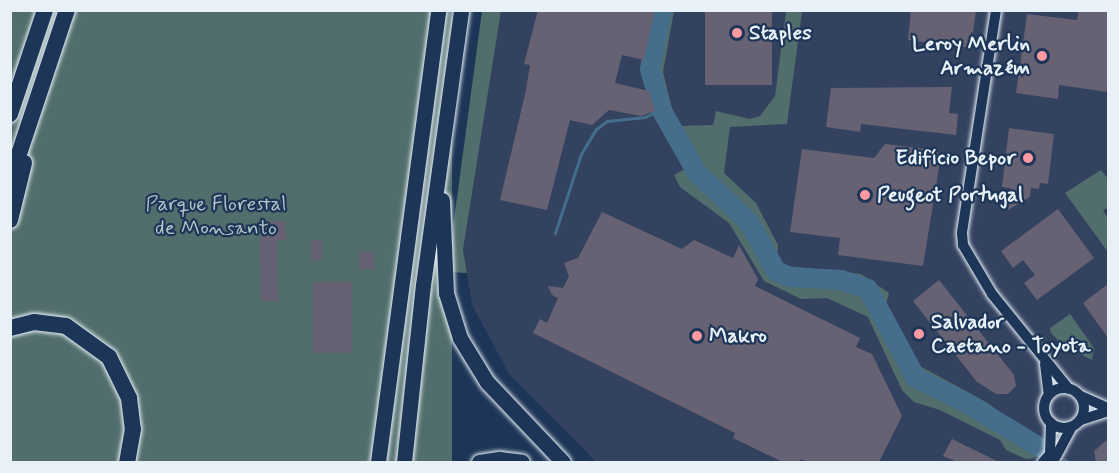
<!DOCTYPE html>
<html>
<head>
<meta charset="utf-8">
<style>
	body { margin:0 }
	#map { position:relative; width:1119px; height:473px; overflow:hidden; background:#1d3557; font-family:Mynerve,sans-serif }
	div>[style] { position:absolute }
	.built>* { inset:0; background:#33425f }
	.green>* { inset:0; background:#526e6c; transform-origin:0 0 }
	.stream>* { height:3px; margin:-1.5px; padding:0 1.5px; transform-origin:1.5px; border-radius:1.5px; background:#456e8c }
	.river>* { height:20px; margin:-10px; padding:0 10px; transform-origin:10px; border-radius:10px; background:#456e8c }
	.building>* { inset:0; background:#666273; transform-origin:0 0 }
	.roads { filter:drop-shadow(0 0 2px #e8f1f8) drop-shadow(0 0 2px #e8f1f8) }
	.tertiary>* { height:10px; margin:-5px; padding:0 5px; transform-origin:5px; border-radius:5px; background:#1d3557 }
	.tertiary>.ring { margin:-5px; padding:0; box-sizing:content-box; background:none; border:10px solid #1d3557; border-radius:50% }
	.trunk>* { height:15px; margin:-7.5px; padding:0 7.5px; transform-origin:7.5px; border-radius:7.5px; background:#1d3557 }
	.motorway>* { height:16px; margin:-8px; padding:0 8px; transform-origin:8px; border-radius:8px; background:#1d3557 }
	.dots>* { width:16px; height:16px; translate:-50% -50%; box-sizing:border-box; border:3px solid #1d3557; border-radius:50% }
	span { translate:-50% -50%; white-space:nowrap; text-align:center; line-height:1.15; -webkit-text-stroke:4.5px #1d3557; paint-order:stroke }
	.poi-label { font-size:21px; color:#e8f1f8; font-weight:700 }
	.left { translate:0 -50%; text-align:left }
	.right { translate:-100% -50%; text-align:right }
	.park-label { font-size:21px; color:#b4c3c7 }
	.frame { position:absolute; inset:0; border:12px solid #e8f1f8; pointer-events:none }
</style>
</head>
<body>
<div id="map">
	<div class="built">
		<i style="clip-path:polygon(501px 11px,1108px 11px,1108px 462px,596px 462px,509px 374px,472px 305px,463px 250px)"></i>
	</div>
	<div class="green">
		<i style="left:10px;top:11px;width:442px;height:451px"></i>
		<i style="clip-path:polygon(482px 11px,501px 11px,463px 250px,467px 273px,451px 272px,450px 250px)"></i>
		<i style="clip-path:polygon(655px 11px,674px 11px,663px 72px,675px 121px,680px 126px,713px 125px,716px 111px,750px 119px,760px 116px,775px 96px,786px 11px,802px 11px,787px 124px,730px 127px,724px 173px,756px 203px,778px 245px,777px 265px,861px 274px,889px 293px,886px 304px,916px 364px,986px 402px,1042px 443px,1034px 458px,1026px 459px,1006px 450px,1000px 440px,940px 410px,914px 402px,902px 390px,868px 317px,827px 298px,801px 299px,764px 281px,729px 223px,680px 187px,674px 175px,685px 169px,658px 120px,642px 68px)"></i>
		<i style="clip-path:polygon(1101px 170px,1108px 179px,1108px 208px,1103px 210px,1108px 219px,1108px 252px,1065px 193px)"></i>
		<i style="clip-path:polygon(1070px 314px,1094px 348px,1092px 360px,1066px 348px,1051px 333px,1050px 328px)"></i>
	</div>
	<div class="stream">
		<i style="left:555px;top:233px;width:83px;rotate:-71.8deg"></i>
		<i style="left:581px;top:154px;width:29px;rotate:-59deg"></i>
		<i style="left:596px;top:129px;width:14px;rotate:-36deg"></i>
		<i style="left:607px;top:121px;width:38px;rotate:-6deg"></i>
		<i style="left:645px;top:117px;width:18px;rotate:-27deg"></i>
		<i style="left:1065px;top:460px;width:4px;rotate:27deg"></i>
	</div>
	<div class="river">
		<i style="left:662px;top:10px;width:60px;rotate:101.5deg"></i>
		<i style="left:650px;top:69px;width:41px;rotate:74.6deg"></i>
		<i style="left:661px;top:109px;width:73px;rotate:60.6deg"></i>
		<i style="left:697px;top:173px;width:71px;rotate:43.3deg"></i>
		<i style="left:749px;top:222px;width:56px;rotate:61.1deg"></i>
		<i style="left:776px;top:271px;width:15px;rotate:23deg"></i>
		<i style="left:790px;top:277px;width:51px;rotate:3.4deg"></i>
		<i style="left:841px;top:280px;width:28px;rotate:18deg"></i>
		<i style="left:868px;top:289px;width:101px;rotate:61.7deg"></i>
		<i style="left:916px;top:378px;width:55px;rotate:26.1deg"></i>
		<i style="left:965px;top:402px;width:87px;rotate:31.3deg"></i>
	</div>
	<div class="building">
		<i style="clip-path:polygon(538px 10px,655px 10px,644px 60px,622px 55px,615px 83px,649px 91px,655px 111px,641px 116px,609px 110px,592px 125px,570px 120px,547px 210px,500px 200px,526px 90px,530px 65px,524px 64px)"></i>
		<i style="left:705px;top:10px;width:67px;height:75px"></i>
		<i style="clip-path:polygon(911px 10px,976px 10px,971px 48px,908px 40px)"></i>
		<i style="clip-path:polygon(1079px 10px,1108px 10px,1108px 92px,1059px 85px,1058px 99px,1016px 93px,1027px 14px,1077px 20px)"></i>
		<i style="clip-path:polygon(952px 87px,949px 113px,958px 114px,956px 135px,861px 124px,860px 132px,826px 127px,831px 88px)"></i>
		<i style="clip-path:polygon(1009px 128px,1054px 134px,1048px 184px,1040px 183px,1039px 189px,1031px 188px,1030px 197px,1008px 210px,1010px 188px,1002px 187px)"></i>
		<i style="clip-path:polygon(885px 144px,935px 150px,941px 155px,923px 266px,838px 255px,840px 238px,790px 232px,802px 149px,874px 158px)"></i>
		<i style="clip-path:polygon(1058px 209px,1094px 258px,1037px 300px,1024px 283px,1035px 275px,1023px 260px,1013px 268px,1001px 251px)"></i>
		<i style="clip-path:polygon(602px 212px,682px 249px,694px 240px,733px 258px,739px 245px,758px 279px,755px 286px,860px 338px,856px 347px,872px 354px,902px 416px,879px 462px,808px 462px,801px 459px,799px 462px,783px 462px,733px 438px,735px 433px,533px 333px,540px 319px,547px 323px,558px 298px,552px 295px,548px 286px,563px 288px,569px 276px,564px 263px,578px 258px)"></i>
		<i style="clip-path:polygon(285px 221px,286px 240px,277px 240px,278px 301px,261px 301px,260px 222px)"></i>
		<i style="left:322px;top:240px;width:20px;height:11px;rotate:90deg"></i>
		<i style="left:374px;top:252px;width:17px;height:15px;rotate:90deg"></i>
		<i style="clip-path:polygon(939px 280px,1014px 375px,1016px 386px,1008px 394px,996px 394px,977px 382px,913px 301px)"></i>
		<i style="left:313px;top:282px;width:39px;height:71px"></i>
		<i style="clip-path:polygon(1108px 284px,1108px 338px,1083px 303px)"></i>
		<i style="clip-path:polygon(952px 439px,999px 462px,957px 462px,943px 456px)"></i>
		<i style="clip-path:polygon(1108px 439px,1108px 462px,1096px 462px,1094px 451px)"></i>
	</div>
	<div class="roads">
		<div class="tertiary">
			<i style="left:996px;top:10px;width:226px;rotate:98.7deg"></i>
			<i style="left:962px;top:233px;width:12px;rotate:85deg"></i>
			<i style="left:963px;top:245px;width:57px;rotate:59.4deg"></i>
			<i style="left:992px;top:294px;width:122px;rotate:51deg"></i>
			<i style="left:1045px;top:364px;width:31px;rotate:83deg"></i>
			<i class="ring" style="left:1044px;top:388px;width:30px;height:30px"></i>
			<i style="left:1081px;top:396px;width:30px;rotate:24deg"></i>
			<i style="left:1081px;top:420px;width:28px;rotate:-18deg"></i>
			<i style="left:1043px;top:462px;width:11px;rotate:-49deg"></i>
			<i style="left:1050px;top:454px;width:31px;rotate:-88deg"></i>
			<i style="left:1053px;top:462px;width:40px;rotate:-62deg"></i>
		</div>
		<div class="trunk">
			<i style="left:442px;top:200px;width:93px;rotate:87.5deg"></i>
			<i style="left:446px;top:293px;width:47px;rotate:72.7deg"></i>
			<i style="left:460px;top:338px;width:52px;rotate:58.5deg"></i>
			<i style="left:487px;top:382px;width:110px;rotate:46.5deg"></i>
			<i style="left:378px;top:462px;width:456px;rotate:-82.4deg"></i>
			<i style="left:404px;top:462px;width:178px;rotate:-83.9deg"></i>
			<i style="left:423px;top:285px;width:278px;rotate:-82.1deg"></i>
			<i style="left:479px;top:462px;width:20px;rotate:-9deg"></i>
			<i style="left:499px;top:459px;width:23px;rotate:7deg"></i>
		</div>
		<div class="motorway">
			<i style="left:10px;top:114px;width:110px;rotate:-71.4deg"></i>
			<i style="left:10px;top:181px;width:180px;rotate:-71.6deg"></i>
			<i style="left:10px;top:220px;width:59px;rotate:-76.2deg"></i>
			<i style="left:10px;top:328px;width:25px;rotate:-14deg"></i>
			<i style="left:34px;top:322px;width:32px;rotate:7deg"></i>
			<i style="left:66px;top:326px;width:53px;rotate:35.8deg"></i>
			<i style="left:109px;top:357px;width:46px;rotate:64deg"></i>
			<i style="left:129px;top:398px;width:31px;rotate:83deg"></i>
			<i style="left:133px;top:429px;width:34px;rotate:100deg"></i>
		</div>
	</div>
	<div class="dots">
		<i style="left:737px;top:33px;background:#ff9aa2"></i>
		<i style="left:1042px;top:56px;background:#ff9aa2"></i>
		<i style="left:1028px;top:158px;background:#ff9aa2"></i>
		<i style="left:865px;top:195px;background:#ff9aa2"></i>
		<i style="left:919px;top:334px;background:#ff9aa2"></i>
		<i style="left:697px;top:336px;background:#ff9aa2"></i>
	</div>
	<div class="poi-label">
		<span class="left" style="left:749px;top:33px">Staples</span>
		<span class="right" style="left:1030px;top:56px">Leroy Merlin<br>Armazém</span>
		<span class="right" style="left:1016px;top:158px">Edifício Bepor</span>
		<span class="left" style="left:877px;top:195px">Peugeot Portugal</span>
		<span class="left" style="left:931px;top:334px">Salvador<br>Caetano - Toyota</span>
		<span class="left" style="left:709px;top:336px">Makro</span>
	</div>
	<div class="park-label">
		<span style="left:216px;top:216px">Parque Florestal<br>de Monsanto</span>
	</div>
	<div class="frame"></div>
</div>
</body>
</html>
